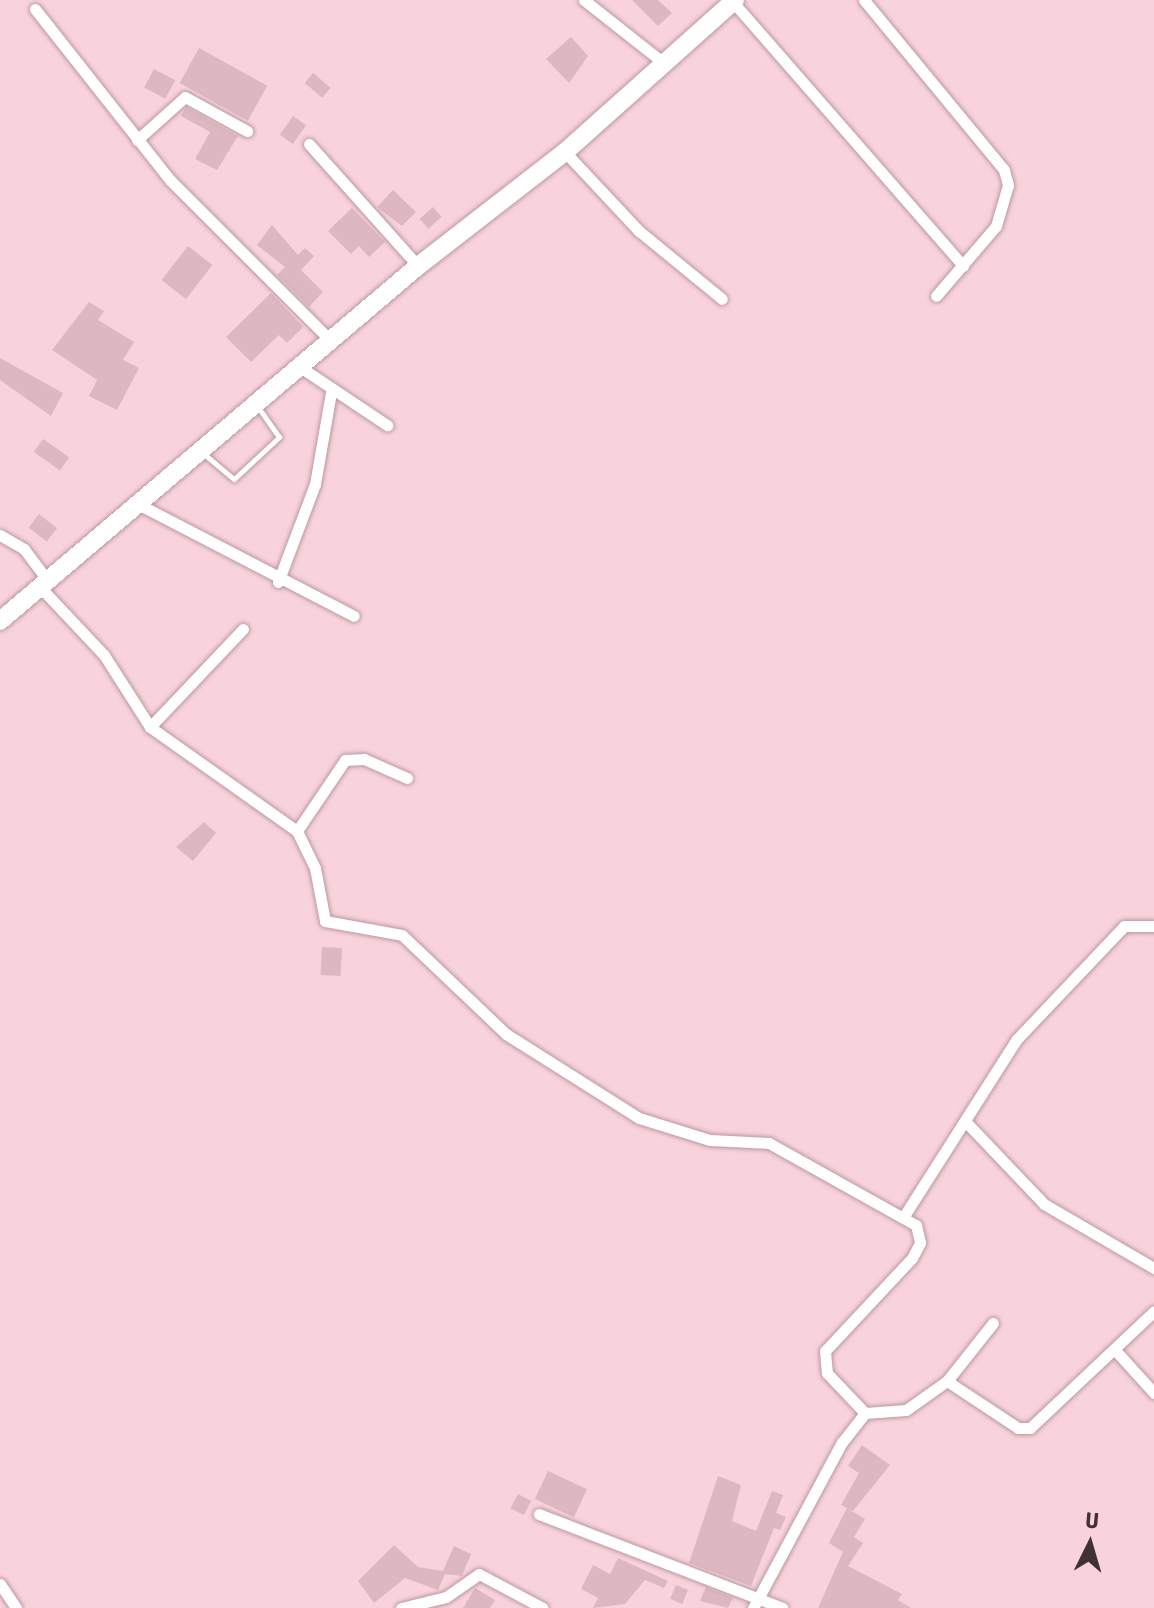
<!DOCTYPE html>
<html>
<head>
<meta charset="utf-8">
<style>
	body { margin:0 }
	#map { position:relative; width:1154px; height:1608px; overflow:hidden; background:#f9d3dc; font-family:"Asap Condensed",sans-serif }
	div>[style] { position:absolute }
	.building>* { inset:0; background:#ddb8c1; transform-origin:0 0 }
	.roads { filter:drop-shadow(0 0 2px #bb98a1) drop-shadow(0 0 2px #bb98a1) }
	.service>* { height:5px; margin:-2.5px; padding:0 2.5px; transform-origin:2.5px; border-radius:2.5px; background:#fff }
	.minor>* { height:11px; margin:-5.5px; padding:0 5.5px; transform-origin:5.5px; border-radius:5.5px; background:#fff }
	.trunk>* { height:18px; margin:-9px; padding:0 9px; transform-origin:9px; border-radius:9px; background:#fff }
	span { translate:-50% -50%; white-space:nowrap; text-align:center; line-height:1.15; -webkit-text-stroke:6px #f9d3dc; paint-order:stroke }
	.north { position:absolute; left:1050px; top:1504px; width:80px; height:80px; -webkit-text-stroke:6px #f9d3dc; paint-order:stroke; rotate:5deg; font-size:22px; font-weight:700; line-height:32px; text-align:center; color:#3f3134 }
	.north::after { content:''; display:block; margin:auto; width:28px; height:36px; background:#3f3134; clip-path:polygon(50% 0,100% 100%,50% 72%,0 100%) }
</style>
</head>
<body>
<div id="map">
	<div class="building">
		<i style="clip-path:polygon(632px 0,658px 0,672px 13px,658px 26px)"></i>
		<i style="clip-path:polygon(571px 37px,588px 56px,569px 83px,546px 59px)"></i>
		<i style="left:199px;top:48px;width:78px;height:40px;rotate:29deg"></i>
		<i style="left:154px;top:69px;width:24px;height:21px;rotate:28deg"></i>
		<i style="left:313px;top:73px;width:23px;height:13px;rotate:40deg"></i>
		<i style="clip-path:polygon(186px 107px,238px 136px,217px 170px,195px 159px,210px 132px,181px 116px)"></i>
		<i style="left:293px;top:116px;width:16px;height:23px;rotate:35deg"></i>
		<i style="clip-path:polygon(393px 190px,416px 212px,402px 226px,377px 207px)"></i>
		<i style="left:433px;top:207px;width:13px;height:18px;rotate:48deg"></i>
		<i style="clip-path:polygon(352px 208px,385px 242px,369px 257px,359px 246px,351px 254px,328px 231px)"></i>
		<i style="clip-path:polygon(272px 225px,298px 255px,305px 248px,314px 256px,301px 270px,323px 292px,309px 307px,277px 275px,285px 267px,257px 245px)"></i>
		<i style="left:188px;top:246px;width:31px;height:43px;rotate:38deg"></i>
		<i style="clip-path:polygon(271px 293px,303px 327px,287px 343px,279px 335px,251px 362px,226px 337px)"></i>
		<i style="clip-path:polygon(89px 302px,104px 311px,98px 320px,134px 342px,123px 360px,139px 368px,117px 410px,89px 396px,97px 380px,52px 350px)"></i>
		<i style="clip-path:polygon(0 358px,63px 393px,51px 416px,0 380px)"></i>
		<i style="left:43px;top:439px;width:32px;height:16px;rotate:35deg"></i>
		<i style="left:39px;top:514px;width:23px;height:17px;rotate:38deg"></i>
		<i style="clip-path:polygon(204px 822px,216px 833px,193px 861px,176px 847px)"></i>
		<i style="left:322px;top:947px;width:20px;height:28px;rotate:3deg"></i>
		<i style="clip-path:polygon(862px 1445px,890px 1465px,853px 1511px,841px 1505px,859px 1473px,848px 1466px)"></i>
		<i style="left:548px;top:1471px;width:43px;height:31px;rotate:25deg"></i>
		<i style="clip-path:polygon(718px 1476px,741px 1485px,732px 1521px,756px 1531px,772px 1491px,783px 1495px,776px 1513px,786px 1517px,780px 1530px,774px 1528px,751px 1586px,689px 1563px)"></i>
		<i style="left:518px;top:1494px;width:15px;height:16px;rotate:28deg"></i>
		<i style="clip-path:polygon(847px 1508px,865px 1519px,854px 1537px,863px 1543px,848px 1566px,902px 1594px,898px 1600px,911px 1608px,818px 1608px,843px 1552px,829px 1543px)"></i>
		<i style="clip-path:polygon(394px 1545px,418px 1567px,443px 1571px,454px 1546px,471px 1554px,462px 1576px,445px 1574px,438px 1590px,405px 1578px,374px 1603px,358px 1581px)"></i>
		<i style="clip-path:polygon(618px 1558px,668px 1581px,664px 1588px,645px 1580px,625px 1604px,593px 1608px,598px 1598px,581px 1589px,593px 1565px,610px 1574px)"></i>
		<i style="left:676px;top:1585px;width:13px;height:15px;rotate:23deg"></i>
		<i style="clip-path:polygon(706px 1587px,733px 1598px,728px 1608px,700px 1601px)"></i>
		<i style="clip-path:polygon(475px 1588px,495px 1600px,490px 1608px,463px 1608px)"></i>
	</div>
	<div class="roads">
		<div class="service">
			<i style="left:204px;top:454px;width:39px;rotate:40deg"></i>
			<i style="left:234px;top:479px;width:62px;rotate:-43deg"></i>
			<i style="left:279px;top:437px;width:35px;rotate:-125deg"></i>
		</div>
		<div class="minor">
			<i style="left:584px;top:0;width:103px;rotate:38.3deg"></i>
			<i style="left:864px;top:0;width:220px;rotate:50.5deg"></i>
			<i style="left:1004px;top:170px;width:16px;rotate:75deg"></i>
			<i style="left:1008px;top:185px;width:43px;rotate:106.3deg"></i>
			<i style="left:996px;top:226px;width:92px;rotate:130.6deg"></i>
			<i style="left:733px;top:2px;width:350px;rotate:48.9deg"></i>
			<i style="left:35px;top:9px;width:218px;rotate:51.7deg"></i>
			<i style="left:170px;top:180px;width:228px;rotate:45deg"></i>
			<i style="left:137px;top:140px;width:64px;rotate:-41.9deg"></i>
			<i style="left:185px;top:97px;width:71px;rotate:28.7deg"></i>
			<i style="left:309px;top:144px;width:164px;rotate:48.2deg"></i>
			<i style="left:565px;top:152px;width:108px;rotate:46.9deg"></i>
			<i style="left:639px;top:231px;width:107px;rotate:39.3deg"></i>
			<i style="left:300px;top:367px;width:105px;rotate:33.7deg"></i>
			<i style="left:138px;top:504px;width:243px;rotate:27.4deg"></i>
			<i style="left:0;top:535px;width:28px;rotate:30deg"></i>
			<i style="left:24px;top:549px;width:40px;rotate:53deg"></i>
			<i style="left:278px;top:582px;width:105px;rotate:-69.3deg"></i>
			<i style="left:315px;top:484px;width:93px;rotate:-80.1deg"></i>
			<i style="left:40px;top:587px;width:93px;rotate:46.7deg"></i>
			<i style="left:104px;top:655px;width:85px;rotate:57.4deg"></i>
			<i style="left:150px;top:727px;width:180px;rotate:35.3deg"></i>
			<i style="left:297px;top:831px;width:41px;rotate:64.1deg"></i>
			<i style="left:315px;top:868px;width:54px;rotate:79.3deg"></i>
			<i style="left:325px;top:921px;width:78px;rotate:10.3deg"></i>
			<i style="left:402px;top:935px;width:144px;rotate:43.6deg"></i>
			<i style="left:506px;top:1034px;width:157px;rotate:32.3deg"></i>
			<i style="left:639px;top:1118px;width:74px;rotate:17.2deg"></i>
			<i style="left:710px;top:1140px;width:59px;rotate:2.9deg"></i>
			<i style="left:769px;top:1143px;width:168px;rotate:29.2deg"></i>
			<i style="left:916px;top:1225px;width:18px;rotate:77deg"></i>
			<i style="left:920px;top:1243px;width:17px;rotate:118deg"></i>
			<i style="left:912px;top:1258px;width:127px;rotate:133.1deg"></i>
			<i style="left:825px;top:1351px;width:22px;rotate:85deg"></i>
			<i style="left:827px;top:1373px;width:55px;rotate:46.5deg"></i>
			<i style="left:865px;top:1413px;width:37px;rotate:128deg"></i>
			<i style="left:842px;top:1442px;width:188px;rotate:118.2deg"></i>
			<i style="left:150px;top:727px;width:135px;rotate:-46.5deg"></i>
			<i style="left:297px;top:831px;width:86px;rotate:-55.9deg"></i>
			<i style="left:345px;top:760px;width:19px;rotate:-3deg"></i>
			<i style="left:364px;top:759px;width:47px;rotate:23.8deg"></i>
			<i style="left:965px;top:1121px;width:115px;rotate:46.4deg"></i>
			<i style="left:1044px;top:1204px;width:127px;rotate:30.2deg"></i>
			<i style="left:904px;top:1216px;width:209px;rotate:-57.5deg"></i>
			<i style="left:1016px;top:1040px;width:157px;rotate:-46.5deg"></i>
			<i style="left:1124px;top:926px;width:30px"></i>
			<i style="left:1115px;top:1350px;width:58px;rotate:47.8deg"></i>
			<i style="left:947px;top:1381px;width:74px;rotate:-51.6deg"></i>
			<i style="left:865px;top:1413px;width:41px;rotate:-4.2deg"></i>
			<i style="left:906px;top:1410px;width:50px;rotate:-35.3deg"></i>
			<i style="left:947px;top:1381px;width:85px;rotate:33.5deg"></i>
			<i style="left:1018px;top:1428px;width:12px"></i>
			<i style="left:1030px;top:1428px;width:170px;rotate:-43.3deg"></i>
			<i style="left:539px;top:1514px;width:261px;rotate:21.1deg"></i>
			<i style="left:0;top:1584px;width:29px;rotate:56deg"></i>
			<i style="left:401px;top:1608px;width:46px;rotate:-13.7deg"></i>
			<i style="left:446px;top:1597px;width:40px;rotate:-34.9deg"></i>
			<i style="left:479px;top:1574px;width:72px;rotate:28deg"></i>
		</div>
		<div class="trunk">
			<i style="left:0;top:621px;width:548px;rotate:-40.34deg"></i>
			<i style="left:418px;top:266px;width:186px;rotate:-37.8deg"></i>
			<i style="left:565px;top:152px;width:228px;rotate:-41.8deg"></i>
		</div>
	</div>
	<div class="north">U</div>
</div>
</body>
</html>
